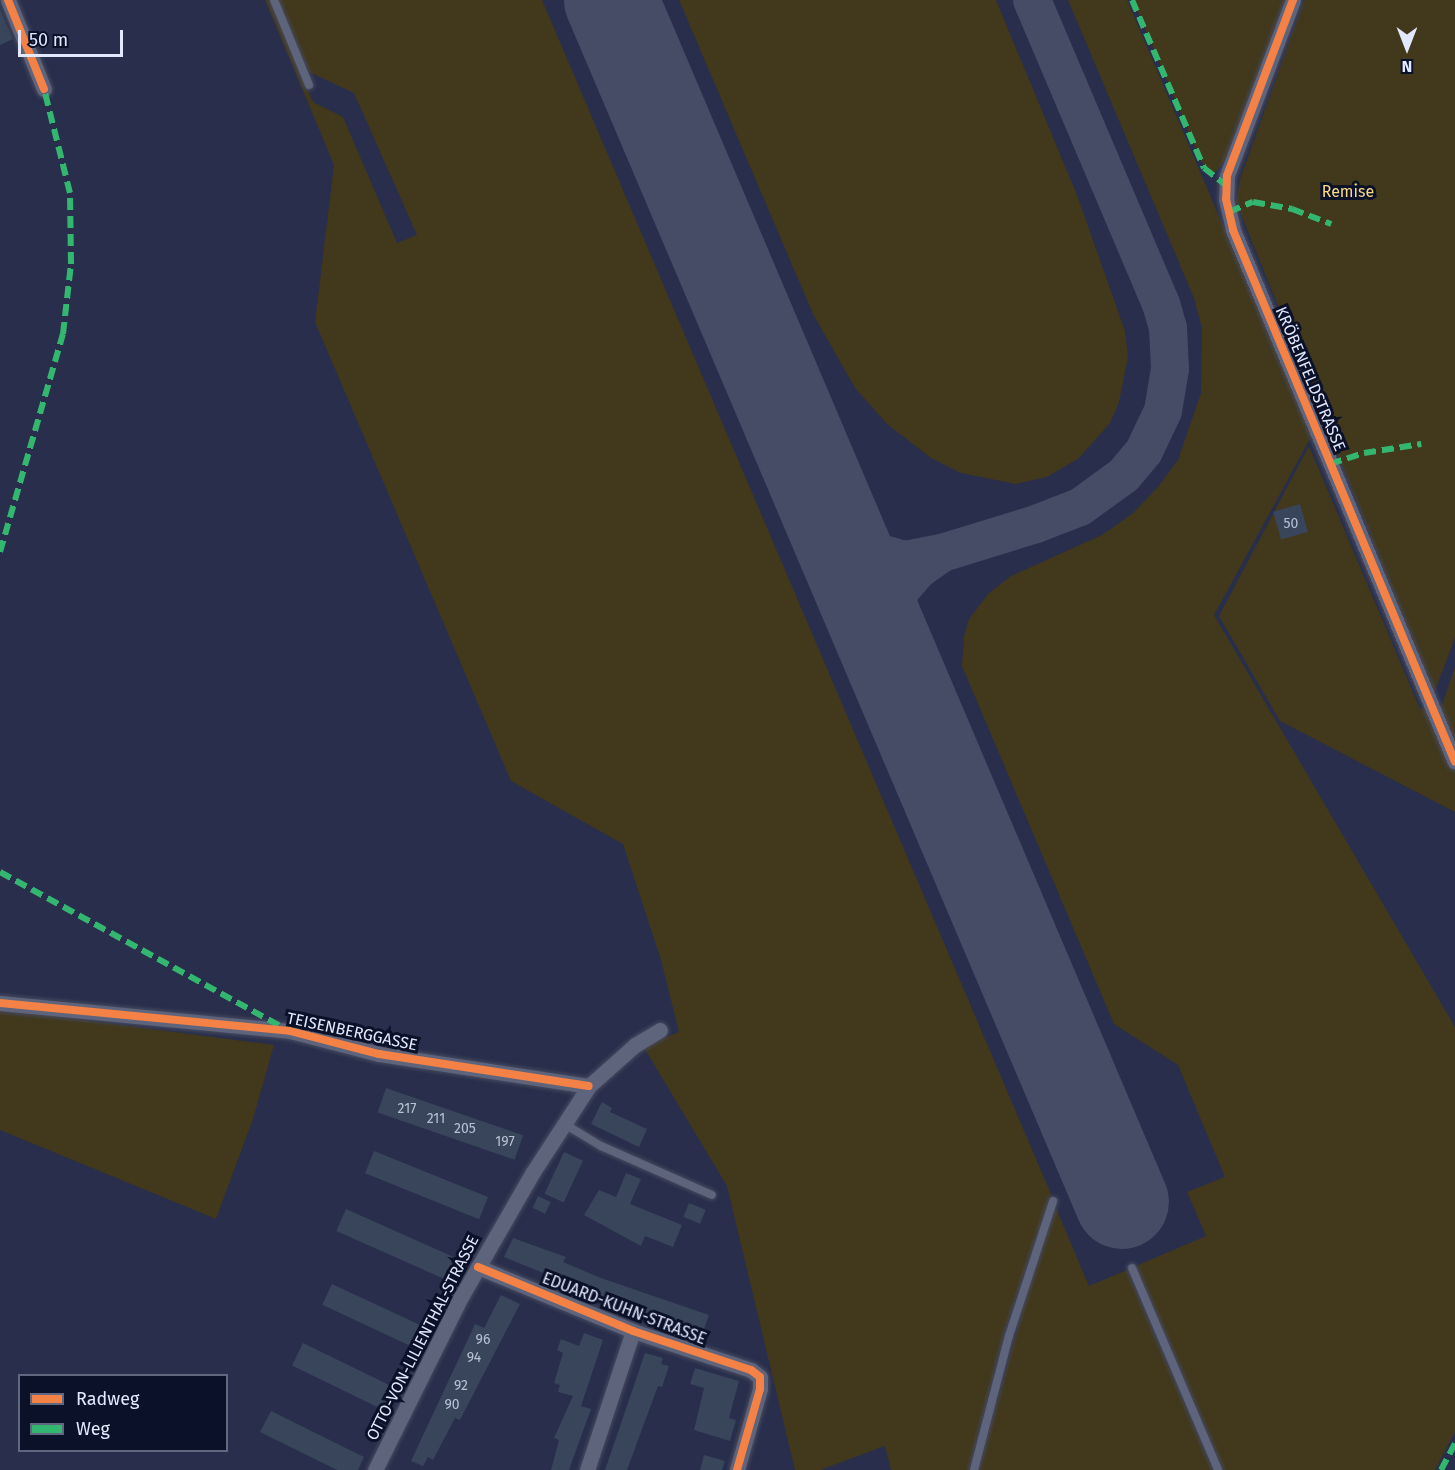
<!DOCTYPE html>
<html>
<head>
<meta charset="utf-8">
<style>
	body { margin:0 }
	#map { position:relative; width:1455px; height:1470px; overflow:hidden; background:#282e4b; font-family:"Fira Sans",sans-serif }
	div>[style] { position:absolute }
	.green>* { inset:0; background:#42381c }
	.taxiway>* { height:38px; margin:-19px; padding:0 19px; transform-origin:19px; border-radius:19px; background:#464c66 }
	.runway>* { height:94px; margin:-47px; padding:0 47px; transform-origin:47px; border-radius:47px; background:#464c66 }
	.building>* { inset:0; background:#38455b; transform-origin:0 0 }
	.roads { filter:drop-shadow(0 0 2px #464a60) drop-shadow(0 0 2px #464a60) }
	.lane>* { height:8px; margin:-4px; padding:0 4px; transform-origin:4px; border-radius:4px; background:#5e647b }
	.street>* { height:15px; margin:-7.5px; padding:0 7.5px; transform-origin:7.5px; border-radius:7.5px; background:#5e647b }
	.quiet>* { height:6px; margin-top:-3px; transform-origin:0; background:repeating-linear-gradient(90deg,#33b770 0 12px,transparent 0 18px) }
	.cycleway>* { height:8px; margin:-4px; padding:0 4px; transform-origin:4px; border-radius:4px; background:#f48246 }
	span { translate:-50% -50%; white-space:nowrap; text-align:center; line-height:1.15; -webkit-text-stroke:6px #0b1129; paint-order:stroke }
	.number-label { font-size:14px; color:#b8c0d5 }
	.number-label span { -webkit-text-stroke-width:0 }
	.park-label { font-size:16px; color:#fbdb84 }
	.street-label { font-size:16px; color:#e2e9fe }
	.legend { position:absolute; left:18px; top:1374px; width:210px; height:78px; box-sizing:border-box; background:#0b1129; border:2px solid #61677e; margin:0; padding:8px 10px; list-style:none; font-size:18px; color:#e2e9fe }
	.legend li { display:flex; align-items:center; gap:12px; height:30px }
	.legend b { width:30px; border:2px solid #61677e }
	.north { position:absolute; left:1377px; top:18px; width:60px; height:60px; -webkit-text-stroke:4px #0b1129; paint-order:stroke; rotate:180deg; font-size:16px; font-weight:700; line-height:24px; text-align:center; color:#e2e9fe }
	.north::after { content:''; display:block; margin:auto; width:21px; height:27px; background:#e2e9fe; clip-path:polygon(50% 0,100% 100%,50% 72%,0 100%) }
	.scale { position:absolute; left:18px; top:30px; width:105px; height:27px; box-sizing:border-box; border:3px solid #e2e9fe; border-top:0; padding-left:8px; font-size:18px; line-height:21px; white-space:nowrap; color:#e2e9fe; -webkit-text-stroke:4px #0b1129; paint-order:stroke }
</style>
</head>
<body>
<div id="map">
	<div class="green">
		<i style="clip-path:polygon(265px 0,271px 0,313px 102px,343px 117px,397px 243px,417px 235px,354px 93px,309px 72px,276px 0,542px 0,1051px 1194px,1005px 1331px,969px 1470px,891px 1470px,885px 1446px,820px 1470px,795px 1470px,727px 1186px,643px 1046px,679px 1032px,661px 960px,623px 844px,511px 781px,315px 322px,334px 165px)"></i>
		<i style="clip-path:polygon(679px 0,996px 0,1077px 195px,1125px 331px,1128px 357px,1119px 402px,1110px 423px,1079px 458px,1047px 477px,1016px 484px,961px 473px,931px 458px,887px 424px,855px 388px,813px 314px)"></i>
		<i style="clip-path:polygon(1068px 0,1127px 0,1312px 435px,1214px 615px,1455px 1027px,1455px 1432px,1435px 1470px,1223px 1470px,1136px 1266px,1206px 1236px,1187px 1192px,1225px 1177px,1178px 1065px,1114px 1024px,962px 666px,964px 636px,969px 619px,989px 593px,1011px 576px,1102px 535px,1132px 514px,1158px 487px,1178px 460px,1201px 393px,1202px 328px,1194px 298px)"></i>
		<i style="clip-path:polygon(1133px 0,1286px 0,1231px 152px,1214px 174px,1201px 161px)"></i>
		<i style="clip-path:polygon(1304px 0,1455px 0,1455px 638px,1434px 693px,1236px 202px,1240px 179px)"></i>
		<i style="clip-path:polygon(1309px 446px,1420px 709px,1442px 705px,1455px 667px,1455px 812px,1280px 721px,1219px 616px)"></i>
		<i style="clip-path:polygon(0 1009px,274px 1045px,253px 1119px,216px 1219px,0 1130px)"></i>
		<i style="clip-path:polygon(1056px 1208px,1089px 1286px,1127px 1270px,1213px 1470px,978px 1470px,1041px 1243px)"></i>
	</div>
	<div class="taxiway">
		<i style="left:835px;top:528px;width:44px;rotate:31.2deg"></i>
		<i style="left:873px;top:551px;width:33px;rotate:16deg"></i>
		<i style="left:905px;top:560px;width:38px;rotate:-11deg"></i>
		<i style="left:942px;top:553px;width:98px;rotate:-17.1deg"></i>
		<i style="left:1036px;top:524px;width:47px;rotate:-21.1deg"></i>
		<i style="left:1080px;top:507px;width:54px;rotate:-36deg"></i>
		<i style="left:1124px;top:475px;width:31px;rotate:-50deg"></i>
		<i style="left:1144px;top:451px;width:44px;rotate:-64.6deg"></i>
		<i style="left:1163px;top:411px;width:43px;rotate:-80.5deg"></i>
		<i style="left:1170px;top:369px;width:41px;rotate:-92.8deg"></i>
		<i style="left:1168px;top:328px;width:25px;rotate:-106deg"></i>
		<i style="left:1161px;top:304px;width:330px;rotate:-113deg"></i>
		<i style="left:890px;top:656px;width:38px;rotate:-88deg"></i>
		<i style="left:891px;top:618px;width:27px;rotate:-73deg"></i>
		<i style="left:899px;top:592px;width:29px;rotate:-49deg"></i>
		<i style="left:918px;top:570px;width:28px;rotate:-35deg"></i>
	</div>
	<div class="runway">
		<i style="left:611px;top:0;width:1306px;rotate:66.97deg"></i>
	</div>
	<div class="building">
		<i style="clip-path:polygon(0 9px,13px 39px,0 45px)"></i>
		<i style="left:1300px;top:504px;width:29px;height:28px;rotate:74deg"></i>
		<i style="left:386px;top:1088px;width:145px;height:26px;rotate:19deg"></i>
		<i style="clip-path:polygon(602px 1102px,612px 1108px,610px 1112px,647px 1129px,639px 1147px,591px 1124px)"></i>
		<i style="left:374px;top:1151px;width:123px;height:24px;rotate:22deg"></i>
		<i style="left:564px;top:1152px;width:21px;height:46px;rotate:25deg"></i>
		<i style="clip-path:polygon(626px 1173px,641px 1179px,630px 1204px,682px 1225px,673px 1247px,645px 1236px,641px 1246px,584px 1215px,599px 1190px,616px 1197px)"></i>
		<i style="left:538px;top:1196px;width:14px;height:13px;rotate:25deg"></i>
		<i style="left:689px;top:1203px;width:18px;height:15px;rotate:22deg"></i>
		<i style="left:346px;top:1209px;width:124px;height:24px;rotate:24deg"></i>
		<i style="clip-path:polygon(513px 1238px,566px 1257px,563px 1262px,601px 1278px,709px 1315px,702px 1335px,663px 1322px,660px 1330px,645px 1325px,649px 1316px,504px 1257px)"></i>
		<i style="left:332px;top:1284px;width:105px;height:23px;rotate:25deg"></i>
		<i style="clip-path:polygon(501px 1295px,520px 1304px,460px 1420px,455px 1418px,433px 1460px,428px 1457px,423px 1466px,411px 1461px,475px 1324px,484px 1328px)"></i>
		<i style="clip-path:polygon(584px 1333px,603px 1340px,581px 1406px,591px 1409px,569px 1470px,551px 1470px,559px 1440px,554px 1438px,573px 1396px,558px 1392px,560px 1385px,554px 1383px,563px 1353px,557px 1350px,561px 1339px,579px 1346px)"></i>
		<i style="left:303px;top:1343px;width:105px;height:25px;rotate:26deg"></i>
		<i style="clip-path:polygon(645px 1353px,663px 1358px,661px 1364px,669px 1366px,662px 1387px,658px 1386px,627px 1470px,605px 1470px)"></i>
		<i style="clip-path:polygon(695px 1368px,739px 1381px,729px 1418px,736px 1420px,730px 1441px,694px 1430px,704px 1388px,690px 1384px)"></i>
		<i style="clip-path:polygon(271px 1411px,364px 1457px,358px 1470px,337px 1470px,260px 1432px)"></i>
		<i style="clip-path:polygon(704px 1455px,725px 1461px,722px 1470px,700px 1470px)"></i>
	</div>
	<div class="roads">
		<div class="lane">
			<i style="left:274px;top:0;width:92px;rotate:67.6deg"></i>
			<i style="left:566px;top:1125px;width:41px;rotate:31deg"></i>
			<i style="left:601px;top:1146px;width:121px;rotate:23.8deg"></i>
			<i style="left:1132px;top:1268px;width:220px;rotate:66.9deg"></i>
			<i style="left:974px;top:1470px;width:138px;rotate:-75.4deg"></i>
			<i style="left:1009px;top:1336px;width:142px;rotate:-71.9deg"></i>
		</div>
		<div class="street">
			<i style="left:8px;top:0;width:96px;rotate:68deg"></i>
			<i style="left:1293px;top:0;width:188px;rotate:110.6deg"></i>
			<i style="left:1227px;top:176px;width:23px;rotate:92deg"></i>
			<i style="left:1226px;top:199px;width:32px;rotate:77deg"></i>
			<i style="left:1233px;top:230px;width:576px;rotate:67.35deg"></i>
			<i style="left:0;top:1003px;width:291px;rotate:5.5deg"></i>
			<i style="left:290px;top:1031px;width:92px;rotate:14.5deg"></i>
			<i style="left:379px;top:1054px;width:212px;rotate:8.7deg"></i>
			<i style="left:478px;top:1267px;width:168px;rotate:22.4deg"></i>
			<i style="left:633px;top:1331px;width:124px;rotate:18.3deg"></i>
			<i style="left:751px;top:1370px;width:11px;rotate:38deg"></i>
			<i style="left:760px;top:1377px;width:12px;rotate:90deg"></i>
			<i style="left:760px;top:1389px;width:84px;rotate:105.9deg"></i>
			<i style="left:375px;top:1470px;width:193px;rotate:-63.6deg"></i>
			<i style="left:461px;top:1297px;width:144px;rotate:-60.1deg"></i>
			<i style="left:533px;top:1172px;width:103px;rotate:-56.9deg"></i>
			<i style="left:589px;top:1086px;width:62px;rotate:-41.7deg"></i>
			<i style="left:635px;top:1045px;width:29px;rotate:-31deg"></i>
			<i style="left:587px;top:1470px;width:146px;rotate:-71.7deg"></i>
		</div>
	</div>
	<div class="quiet">
		<i style="left:1132px;top:0;width:183px;rotate:66.8deg"></i>
		<i style="left:1204px;top:168px;width:29px;rotate:38deg"></i>
		<i style="left:1229px;top:212px;width:26px;rotate:-23deg"></i>
		<i style="left:1253px;top:202px;width:40px;rotate:10deg"></i>
		<i style="left:1292px;top:209px;width:42px;rotate:21deg"></i>
		<i style="left:1330px;top:464px;width:36px;rotate:-18deg"></i>
		<i style="left:1364px;top:453px;width:58px;rotate:-9deg"></i>
		<i style="left:0;top:552px;width:227px;rotate:-73.9deg"></i>
		<i style="left:63px;top:334px;width:70px;rotate:-83.5deg"></i>
		<i style="left:71px;top:264px;width:71px;rotate:-90.8deg"></i>
		<i style="left:70px;top:193px;width:107px;rotate:-104deg"></i>
		<i style="left:0;top:872px;width:322px;rotate:28.8deg"></i>
		<i style="left:1441px;top:1470px;width:30px;rotate:-62deg"></i>
	</div>
	<div class="cycleway">
		<i style="left:8px;top:0;width:96px;rotate:68deg"></i>
		<i style="left:1293px;top:0;width:188px;rotate:110.6deg"></i>
		<i style="left:1227px;top:176px;width:23px;rotate:92deg"></i>
		<i style="left:1226px;top:199px;width:32px;rotate:77deg"></i>
		<i style="left:1233px;top:230px;width:576px;rotate:67.35deg"></i>
		<i style="left:0;top:1003px;width:291px;rotate:5.5deg"></i>
		<i style="left:290px;top:1031px;width:92px;rotate:14.5deg"></i>
		<i style="left:379px;top:1054px;width:212px;rotate:8.7deg"></i>
		<i style="left:478px;top:1267px;width:168px;rotate:22.4deg"></i>
		<i style="left:633px;top:1331px;width:124px;rotate:18.3deg"></i>
		<i style="left:751px;top:1370px;width:11px;rotate:38deg"></i>
		<i style="left:760px;top:1377px;width:12px;rotate:90deg"></i>
		<i style="left:760px;top:1389px;width:84px;rotate:105.9deg"></i>
	</div>
	<div class="number-label">
		<span style="left:1291px;top:524px">50</span>
		<span style="left:407px;top:1109px">217</span>
		<span style="left:436px;top:1119px">211</span>
		<span style="left:465px;top:1129px">205</span>
		<span style="left:505px;top:1142px">197</span>
		<span style="left:483px;top:1340px">96</span>
		<span style="left:474px;top:1358px">94</span>
		<span style="left:461px;top:1386px">92</span>
		<span style="left:452px;top:1405px">90</span>
	</div>
	<div class="park-label">
		<span style="left:1348px;top:192px">Remise</span>
	</div>
	<div class="street-label">
		<span style="left:1310px;top:379px;rotate:67deg">KRÖBENFELDSTRASSE</span>
		<span style="left:352px;top:1032px;rotate:12deg">TEISENBERGGASSE</span>
		<span style="left:624px;top:1309px;rotate:21deg">EDUARD-KUHN-STRASSE</span>
		<span style="left:423px;top:1338px;rotate:-63deg">OTTO-VON-LILIENTHAL-STRASSE</span>
	</div>
	<ul class="legend">
	<li><b style="height:8px;background:#f48246"></b>Radweg</li>
	<li><b style="height:8px;background:#33b770"></b>Weg</li>
	</ul>
	<div class="north">N</div>
	<div class="scale">50 m</div>
</div>
</body>
</html>
